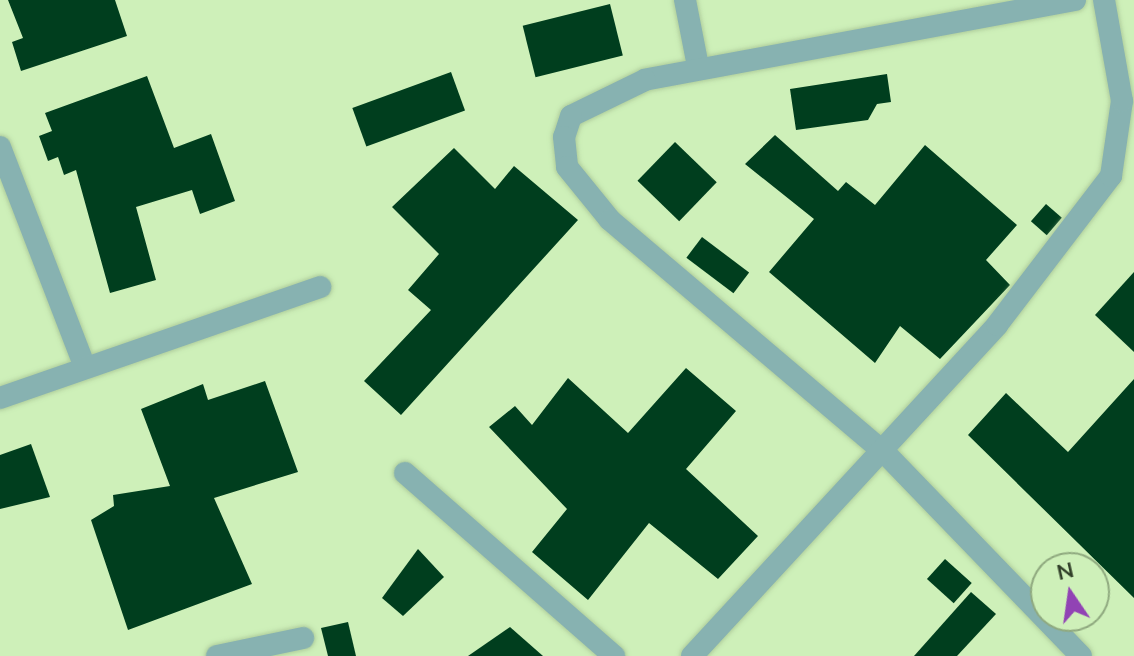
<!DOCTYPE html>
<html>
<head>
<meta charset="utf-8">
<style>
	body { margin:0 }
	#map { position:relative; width:1134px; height:656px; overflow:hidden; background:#cef0b9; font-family:Mulish,sans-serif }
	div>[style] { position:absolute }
	.building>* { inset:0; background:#003e1e; transform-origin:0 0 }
	.roads { filter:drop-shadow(0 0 2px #afcd9c) drop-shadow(0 0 2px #afcd9c) }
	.minor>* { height:22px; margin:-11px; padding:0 11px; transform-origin:11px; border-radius:11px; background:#87b2b1 }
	span { translate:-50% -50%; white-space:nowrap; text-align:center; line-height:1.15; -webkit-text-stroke:8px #cef0b9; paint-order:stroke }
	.north { position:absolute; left:1030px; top:552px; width:80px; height:80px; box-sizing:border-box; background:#cef0b9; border:2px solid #8fa97f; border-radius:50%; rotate:347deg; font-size:22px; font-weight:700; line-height:32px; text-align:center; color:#313f29 }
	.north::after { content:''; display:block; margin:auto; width:28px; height:36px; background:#9143b4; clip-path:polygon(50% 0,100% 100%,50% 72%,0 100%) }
</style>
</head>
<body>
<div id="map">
	<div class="building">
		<i style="clip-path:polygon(8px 0,115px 0,127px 36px,21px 71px,12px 42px,23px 38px)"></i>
		<i style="left:610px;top:4px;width:53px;height:90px;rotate:76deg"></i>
		<i style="left:451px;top:72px;width:41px;height:105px;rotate:70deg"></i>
		<i style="clip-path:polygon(887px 74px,891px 102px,877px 104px,868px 120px,796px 130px,790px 89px)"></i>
		<i style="clip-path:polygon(147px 76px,174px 148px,211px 134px,235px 201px,200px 214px,192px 190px,136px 207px,156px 280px,110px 293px,76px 170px,64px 175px,58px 157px,48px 161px,39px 136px,52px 131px,45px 113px)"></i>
		<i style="clip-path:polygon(775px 135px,838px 191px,846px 182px,875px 205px,925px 145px,1017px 225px,986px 260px,1010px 285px,940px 359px,900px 326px,875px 363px,769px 272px,814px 219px,745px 164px)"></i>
		<i style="left:675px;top:142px;width:58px;height:54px;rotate:44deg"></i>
		<i style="clip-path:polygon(454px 148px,495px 189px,514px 166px,578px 220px,401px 415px,364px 381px,431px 310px,408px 290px,439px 254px,392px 207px)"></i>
		<i style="left:1046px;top:204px;width:21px;height:23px;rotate:41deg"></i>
		<i style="left:702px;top:237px;width:59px;height:26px;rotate:37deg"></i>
		<i style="clip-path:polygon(1134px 272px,1134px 352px,1095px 315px)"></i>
		<i style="clip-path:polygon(686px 368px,736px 411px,686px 469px,758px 536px,718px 579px,649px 523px,588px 600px,532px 552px,567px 509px,489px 427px,515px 406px,532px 425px,568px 378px,628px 433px)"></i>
		<i style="clip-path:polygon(1134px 379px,1134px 598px,968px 435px,1006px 393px,1068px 452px)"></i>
		<i style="clip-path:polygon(265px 381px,298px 472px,214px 498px,252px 584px,128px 630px,91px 520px,114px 506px,113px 495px,170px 486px,141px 409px,203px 384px,208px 400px)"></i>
		<i style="clip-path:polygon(31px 444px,50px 497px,0 509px,0 455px)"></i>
		<i style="clip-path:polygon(418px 549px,444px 577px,403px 616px,382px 598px)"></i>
		<i style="left:945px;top:559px;width:36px;height:27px;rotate:42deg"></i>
		<i style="clip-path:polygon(971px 592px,996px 614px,957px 656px,914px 656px)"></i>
		<i style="clip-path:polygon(348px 622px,356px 656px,328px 656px,321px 628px)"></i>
		<i style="clip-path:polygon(510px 627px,543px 656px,468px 656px)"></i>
	</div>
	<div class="roads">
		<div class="minor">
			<i style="left:685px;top:0;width:67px;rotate:78.9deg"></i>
			<i style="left:1075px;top:0;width:437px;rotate:169.5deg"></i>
			<i style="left:645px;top:80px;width:82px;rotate:154.1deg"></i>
			<i style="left:571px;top:116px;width:22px;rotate:108deg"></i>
			<i style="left:564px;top:137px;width:30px;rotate:84deg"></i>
			<i style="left:567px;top:167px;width:68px;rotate:50.9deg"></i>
			<i style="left:610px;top:220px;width:360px;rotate:40.3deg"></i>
			<i style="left:885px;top:453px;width:282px;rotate:46deg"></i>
			<i style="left:0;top:147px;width:236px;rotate:68.9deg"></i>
			<i style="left:0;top:398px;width:339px;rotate:-19.1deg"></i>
			<i style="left:405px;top:473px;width:278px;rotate:41.2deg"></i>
			<i style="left:217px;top:656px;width:88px;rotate:-11.8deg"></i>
			<i style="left:692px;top:656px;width:450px;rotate:-47.3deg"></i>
			<i style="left:997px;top:325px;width:188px;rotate:-52.6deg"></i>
			<i style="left:1111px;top:176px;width:76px;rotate:-81.7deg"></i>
			<i style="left:1122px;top:101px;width:103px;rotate:-100.1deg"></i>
		</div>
	</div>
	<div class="north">N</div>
</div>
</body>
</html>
